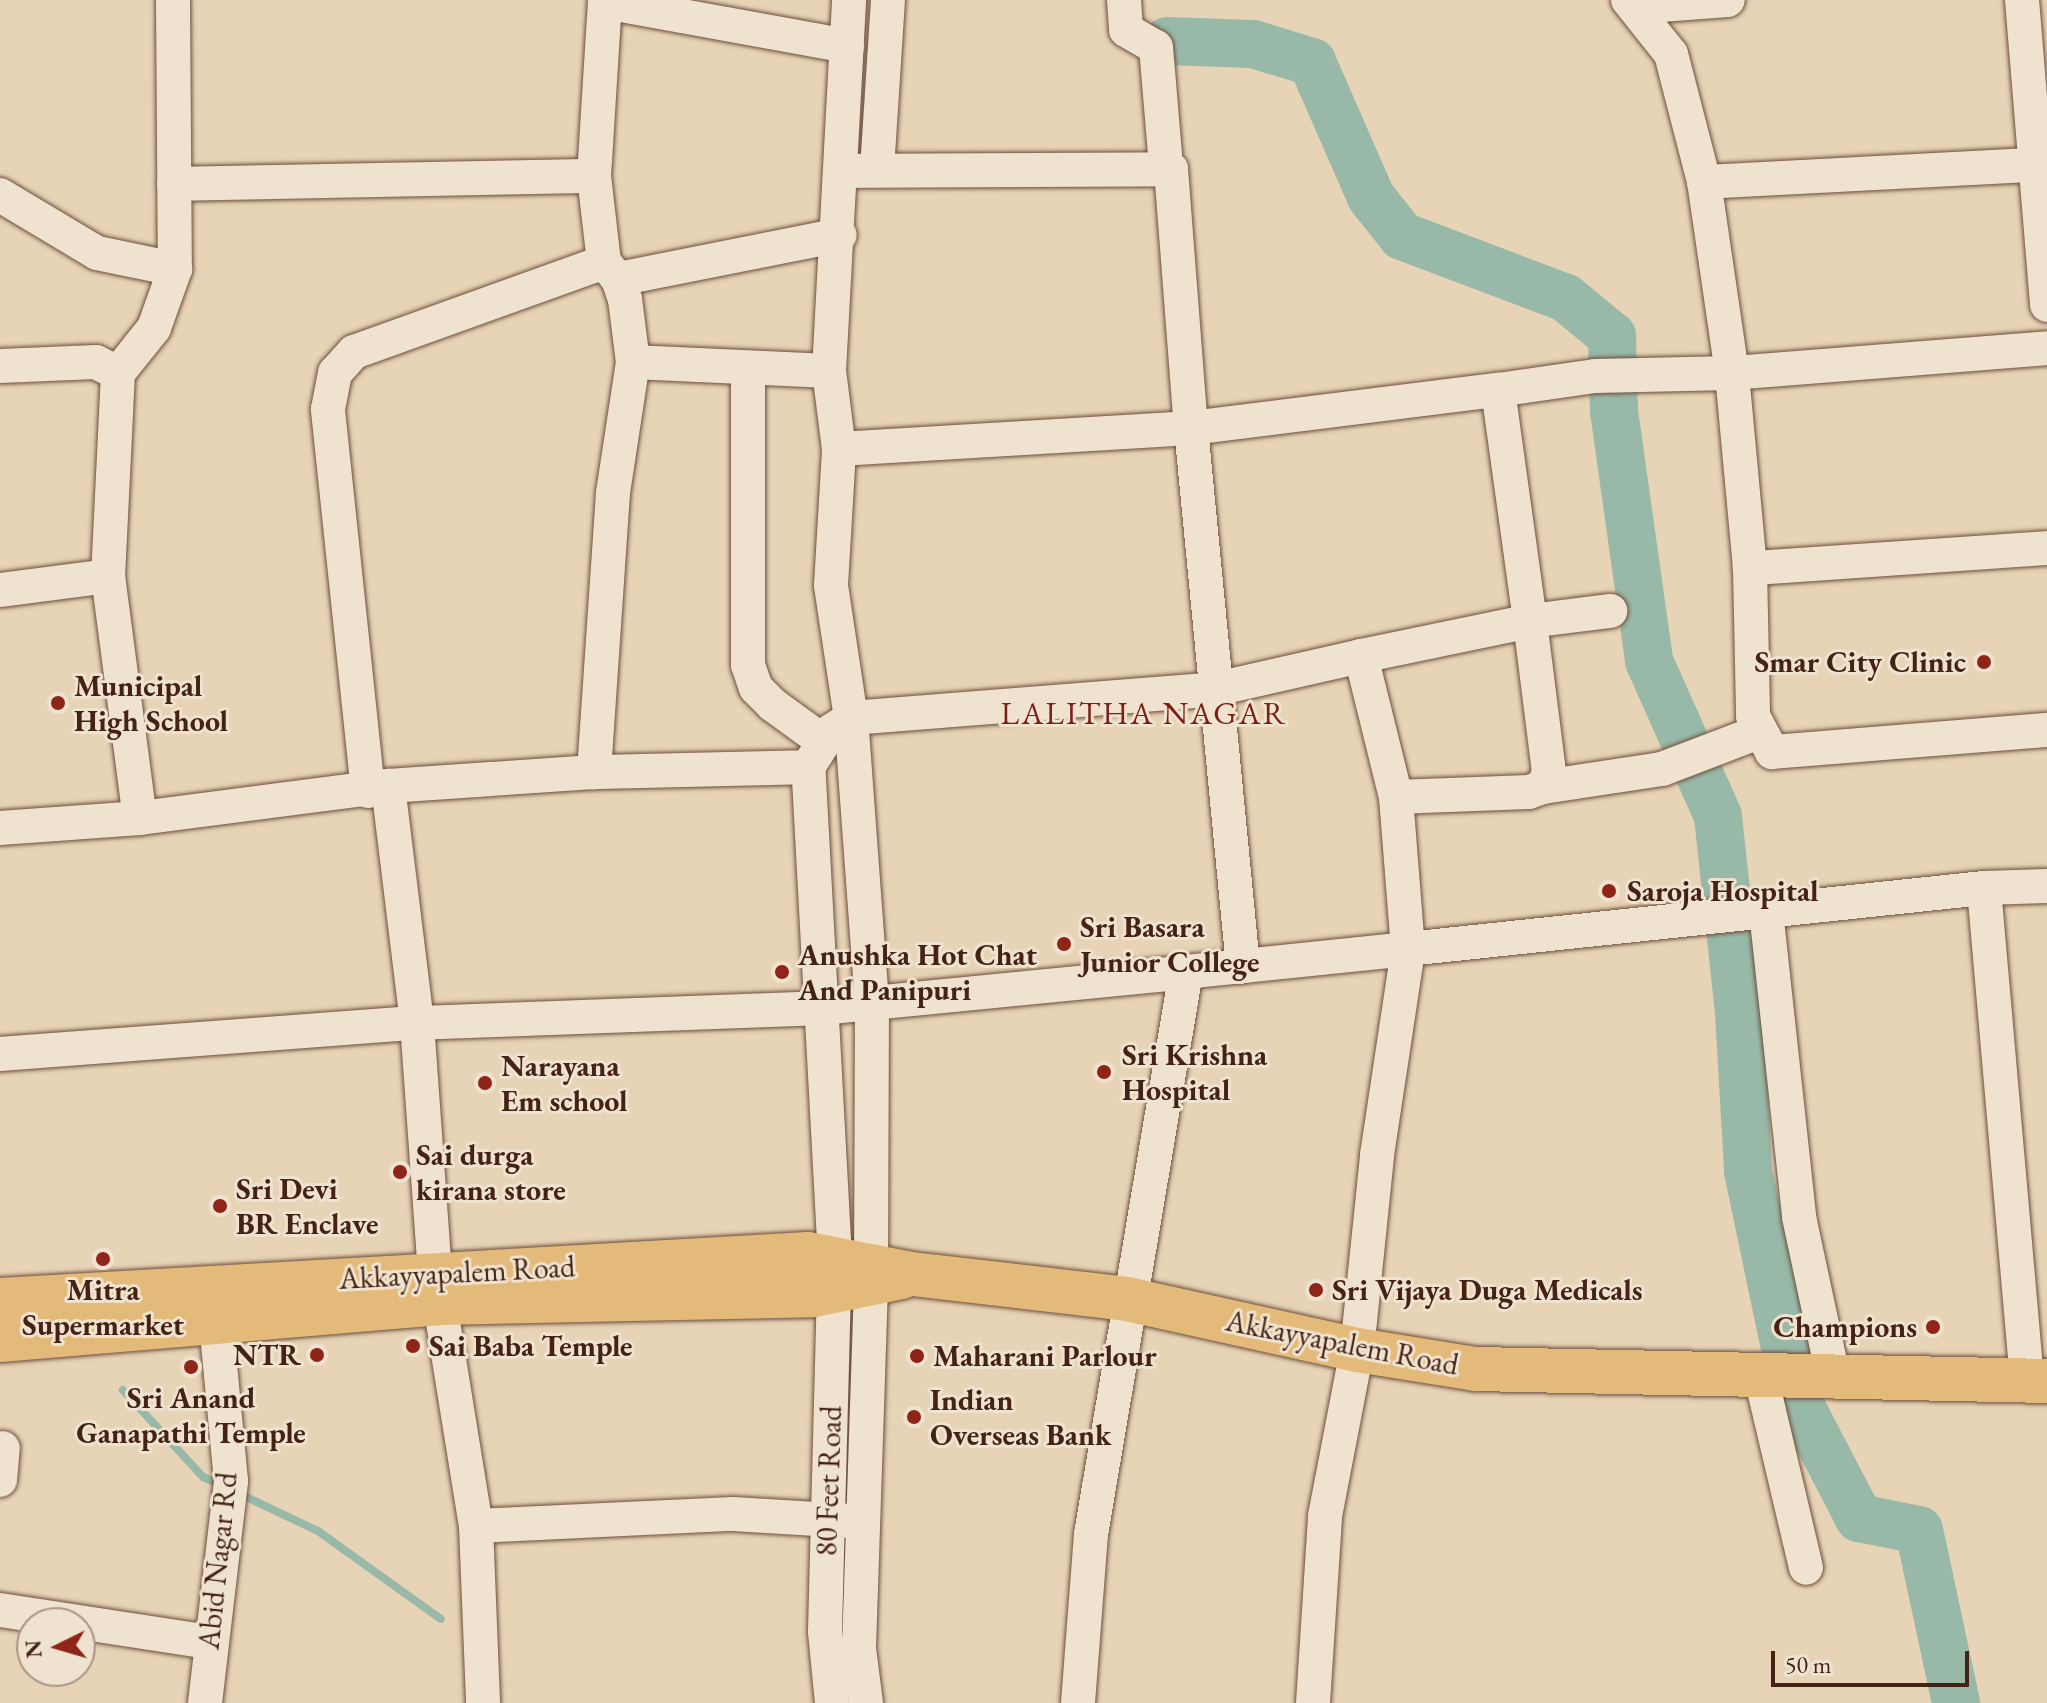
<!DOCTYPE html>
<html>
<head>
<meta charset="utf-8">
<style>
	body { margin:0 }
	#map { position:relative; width:2047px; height:1703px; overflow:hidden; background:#e7d3b5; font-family:"EB Garamond",serif }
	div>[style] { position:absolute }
	.stream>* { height:8px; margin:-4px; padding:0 4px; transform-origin:4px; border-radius:4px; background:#98b9a8 }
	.river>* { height:48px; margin:-24px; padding:0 24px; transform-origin:24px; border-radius:24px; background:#98b9a8 }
	.roads { filter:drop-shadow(0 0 2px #6d4e3c) drop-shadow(0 0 2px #6d4e3c) }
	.minor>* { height:34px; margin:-17px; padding:0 17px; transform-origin:17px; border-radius:17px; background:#efe2cf }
	.major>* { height:44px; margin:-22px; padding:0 22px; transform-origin:22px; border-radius:22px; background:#e4ba7a }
	.dots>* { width:22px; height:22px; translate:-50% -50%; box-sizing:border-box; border:4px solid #efe2cf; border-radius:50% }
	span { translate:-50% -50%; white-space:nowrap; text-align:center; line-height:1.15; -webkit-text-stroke:6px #efe2cf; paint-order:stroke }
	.poi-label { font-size:30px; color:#442214; font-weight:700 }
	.right { translate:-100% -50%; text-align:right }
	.left { translate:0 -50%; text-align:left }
	.street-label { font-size:30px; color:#442214 }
	.neighbourhood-label { font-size:32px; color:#7a1f14; letter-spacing:2px }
	.north { position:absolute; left:16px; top:1607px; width:80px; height:80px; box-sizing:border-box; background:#efe2cf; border:2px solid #ab9584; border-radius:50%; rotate:265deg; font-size:22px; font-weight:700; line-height:32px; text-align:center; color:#442214 }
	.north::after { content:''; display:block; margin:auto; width:28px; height:36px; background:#8f2418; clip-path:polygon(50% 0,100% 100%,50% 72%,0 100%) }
	.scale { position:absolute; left:1771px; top:1651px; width:198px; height:36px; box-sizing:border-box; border:4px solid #442214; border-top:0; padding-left:10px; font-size:24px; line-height:28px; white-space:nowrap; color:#442214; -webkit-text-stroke:6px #efe2cf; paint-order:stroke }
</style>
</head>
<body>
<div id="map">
	<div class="stream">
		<i style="left:123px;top:1390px;width:118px;rotate:47.4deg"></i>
		<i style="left:203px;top:1477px;width:22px;rotate:24deg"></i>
		<i style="left:238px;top:1493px;width:89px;rotate:25.4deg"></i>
		<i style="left:318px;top:1531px;width:151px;rotate:35.6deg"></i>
	</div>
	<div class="river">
		<i style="left:1167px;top:41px;width:86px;rotate:2deg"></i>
		<i style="left:1253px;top:44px;width:62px;rotate:17deg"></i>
		<i style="left:1312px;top:62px;width:147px;rotate:66.4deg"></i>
		<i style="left:1371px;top:197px;width:50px;rotate:51.5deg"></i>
		<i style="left:1402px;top:236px;width:175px;rotate:20.7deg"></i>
		<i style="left:1566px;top:298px;width:60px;rotate:39.6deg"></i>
		<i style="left:1612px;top:336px;width:75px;rotate:88.5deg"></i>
		<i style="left:1614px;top:411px;width:252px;rotate:82deg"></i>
		<i style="left:1649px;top:661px;width:170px;rotate:66deg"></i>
		<i style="left:1718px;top:816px;width:198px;rotate:83.9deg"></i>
		<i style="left:1739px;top:1013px;width:158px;rotate:86.7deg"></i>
		<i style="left:1748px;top:1171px;width:229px;rotate:78.2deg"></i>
		<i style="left:1795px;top:1395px;width:139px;rotate:62.5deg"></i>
		<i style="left:1859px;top:1518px;width:61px;rotate:11.3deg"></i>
		<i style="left:1919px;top:1530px;width:177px;rotate:77.9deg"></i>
	</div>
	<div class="roads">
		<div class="minor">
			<i style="left:173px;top:0;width:269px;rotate:89.6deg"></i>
			<i style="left:175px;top:269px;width:63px;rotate:109.6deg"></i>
			<i style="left:154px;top:328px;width:58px;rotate:128.7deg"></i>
			<i style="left:118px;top:373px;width:203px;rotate:92.8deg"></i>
			<i style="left:108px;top:576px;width:244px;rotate:82.5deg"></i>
			<i style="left:140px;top:818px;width:250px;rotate:-7.4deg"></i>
			<i style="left:388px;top:786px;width:206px;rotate:-3.9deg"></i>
			<i style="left:1124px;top:0;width:30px;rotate:86deg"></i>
			<i style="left:1126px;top:30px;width:34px;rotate:30deg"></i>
			<i style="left:1156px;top:47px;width:120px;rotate:85.2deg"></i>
			<i style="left:1628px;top:0;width:69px;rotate:51.5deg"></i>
			<i style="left:1671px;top:54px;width:132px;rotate:75.5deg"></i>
			<i style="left:2022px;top:0;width:306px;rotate:85.3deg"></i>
			<i style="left:605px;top:2px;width:246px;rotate:10.3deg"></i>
			<i style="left:1634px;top:7px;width:94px;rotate:-4.3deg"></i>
			<i style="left:877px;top:170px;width:170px;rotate:-86.3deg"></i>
			<i style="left:842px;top:171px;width:329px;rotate:-0.3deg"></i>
			<i style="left:1171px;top:169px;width:260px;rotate:85.6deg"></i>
			<i style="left:1191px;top:428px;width:309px;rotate:-7.1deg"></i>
			<i style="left:1498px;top:390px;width:233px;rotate:82.1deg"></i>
			<i style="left:1530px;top:621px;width:173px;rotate:168.3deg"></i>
			<i style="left:594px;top:176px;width:176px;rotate:-86.4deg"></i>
			<i style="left:174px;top:184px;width:420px;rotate:-1.1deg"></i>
			<i style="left:594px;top:176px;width:87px;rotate:83.4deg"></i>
			<i style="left:604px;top:262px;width:22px;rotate:51deg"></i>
			<i style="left:618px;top:279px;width:21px;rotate:71deg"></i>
			<i style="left:625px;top:299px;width:64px;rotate:82.8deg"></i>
			<i style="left:633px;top:362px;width:133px;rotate:98.7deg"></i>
			<i style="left:613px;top:493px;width:280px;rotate:93.9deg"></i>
			<i style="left:594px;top:772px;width:214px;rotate:-1.3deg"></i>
			<i style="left:0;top:195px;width:113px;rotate:30.9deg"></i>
			<i style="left:97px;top:253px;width:80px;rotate:11.6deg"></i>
			<i style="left:618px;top:279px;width:226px;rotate:-11.2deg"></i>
			<i style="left:633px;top:362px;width:196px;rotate:2.6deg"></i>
			<i style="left:829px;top:371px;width:79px;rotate:82.7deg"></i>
			<i style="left:0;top:366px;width:96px;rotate:-2.4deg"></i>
			<i style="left:96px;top:362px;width:25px;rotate:27deg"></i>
			<i style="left:748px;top:370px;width:295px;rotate:90deg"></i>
			<i style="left:748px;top:665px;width:24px;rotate:71deg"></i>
			<i style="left:756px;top:688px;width:24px;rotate:45deg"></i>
			<i style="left:773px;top:705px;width:63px;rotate:36deg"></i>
			<i style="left:829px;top:371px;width:372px;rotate:-86.9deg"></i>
			<i style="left:1498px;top:390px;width:98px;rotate:-8.2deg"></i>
			<i style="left:1595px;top:376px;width:137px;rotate:-1.3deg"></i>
			<i style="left:1732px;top:373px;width:193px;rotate:-98.3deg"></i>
			<i style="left:1704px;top:182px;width:343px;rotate:-3deg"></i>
			<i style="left:2047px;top:548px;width:298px;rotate:176.1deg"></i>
			<i style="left:1750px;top:568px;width:148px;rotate:88.8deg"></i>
			<i style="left:1753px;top:716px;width:41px;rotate:62.2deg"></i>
			<i style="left:1772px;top:752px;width:276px;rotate:-4.6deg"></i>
			<i style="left:1750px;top:568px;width:196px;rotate:-95.3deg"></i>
			<i style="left:1732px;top:373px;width:316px;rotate:-4.5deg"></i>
			<i style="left:0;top:590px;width:109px;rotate:-7.4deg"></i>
			<i style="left:388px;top:786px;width:239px;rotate:83deg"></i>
			<i style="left:417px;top:1023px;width:405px;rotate:-2.1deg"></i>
			<i style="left:822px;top:1008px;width:366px;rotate:-5.6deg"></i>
			<i style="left:1543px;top:787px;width:120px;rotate:-8.6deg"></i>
			<i style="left:1662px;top:769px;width:104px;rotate:-20.9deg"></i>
			<i style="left:368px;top:791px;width:384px;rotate:-96deg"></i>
			<i style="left:328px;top:409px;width:37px;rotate:-79deg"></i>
			<i style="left:335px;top:373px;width:28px;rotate:-48deg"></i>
			<i style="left:354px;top:352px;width:266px;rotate:-19.8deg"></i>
			<i style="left:1396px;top:797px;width:133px;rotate:-2.2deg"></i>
			<i style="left:1529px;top:792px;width:15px;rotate:-20deg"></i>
			<i style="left:1543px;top:787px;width:16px;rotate:-68deg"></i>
			<i style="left:1549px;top:772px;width:152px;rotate:-97.2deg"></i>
			<i style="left:1530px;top:621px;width:81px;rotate:-7.1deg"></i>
			<i style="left:0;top:828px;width:140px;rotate:-4.1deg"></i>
			<i style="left:1766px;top:911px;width:308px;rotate:83.8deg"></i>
			<i style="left:1799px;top:1217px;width:163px;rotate:77.9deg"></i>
			<i style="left:0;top:1054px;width:418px;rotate:-4.3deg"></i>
			<i style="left:417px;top:1023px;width:251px;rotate:85.9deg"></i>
			<i style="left:435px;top:1273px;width:256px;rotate:80.8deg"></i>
			<i style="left:476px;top:1526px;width:177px;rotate:87.7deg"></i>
			<i style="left:1760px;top:1373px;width:200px;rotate:76.7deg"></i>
			<i style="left:2027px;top:1380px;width:494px;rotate:-95deg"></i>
			<i style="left:1984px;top:888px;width:63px;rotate:-1.8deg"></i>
			<i style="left:0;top:1480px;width:32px;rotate:-85deg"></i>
			<i style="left:476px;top:1526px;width:257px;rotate:-2.7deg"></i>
			<i style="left:733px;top:1514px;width:117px;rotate:3.4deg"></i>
			<i style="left:0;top:1610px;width:210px;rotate:8.7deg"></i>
			<i style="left:205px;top:1703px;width:224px;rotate:-83.3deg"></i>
			<i style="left:231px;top:1481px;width:159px;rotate:-95.4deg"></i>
			<i style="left:832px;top:1703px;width:72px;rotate:-95.6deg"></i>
			<i style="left:825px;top:1631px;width:372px;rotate:-88.5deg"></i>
			<i style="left:835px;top:1259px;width:493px;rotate:-93.1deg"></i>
			<i style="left:808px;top:767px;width:43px;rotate:-57.4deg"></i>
			<i style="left:831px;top:731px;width:24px;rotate:-33deg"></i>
			<i style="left:851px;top:718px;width:366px;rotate:-4.5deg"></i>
			<i style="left:1216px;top:689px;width:149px;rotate:-12.8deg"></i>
			<i style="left:1361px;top:656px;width:145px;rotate:76.1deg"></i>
			<i style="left:1396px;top:797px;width:152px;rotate:85.5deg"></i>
			<i style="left:1408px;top:949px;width:223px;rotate:174.1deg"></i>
			<i style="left:1186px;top:972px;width:570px;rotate:99.59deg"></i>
			<i style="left:1091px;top:1534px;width:169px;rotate:94.4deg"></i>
			<i style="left:866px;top:1703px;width:55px;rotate:-97.3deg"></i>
			<i style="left:859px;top:1648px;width:364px;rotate:-88.1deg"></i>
			<i style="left:871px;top:1284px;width:281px;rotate:-89.8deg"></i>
			<i style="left:872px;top:1003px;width:286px;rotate:-94.2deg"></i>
			<i style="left:851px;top:718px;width:134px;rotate:-98.6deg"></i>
			<i style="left:831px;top:585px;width:136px;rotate:-86.6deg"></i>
			<i style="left:839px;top:449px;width:353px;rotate:-3.4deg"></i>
			<i style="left:1191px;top:428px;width:541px;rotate:84.48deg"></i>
			<i style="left:1313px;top:1703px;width:187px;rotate:-86.3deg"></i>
			<i style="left:1325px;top:1516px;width:169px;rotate:-79.1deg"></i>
			<i style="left:1357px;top:1350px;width:196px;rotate:-84.1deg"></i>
			<i style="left:1377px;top:1155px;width:208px;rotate:-81.4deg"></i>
			<i style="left:1408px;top:949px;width:579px;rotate:-6.05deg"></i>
		</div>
		<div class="major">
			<i style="left:0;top:1300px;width:809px;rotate:-3.26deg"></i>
			<i style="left:808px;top:1254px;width:106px;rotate:10.9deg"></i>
			<i style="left:912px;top:1274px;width:216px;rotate:6.6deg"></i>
			<i style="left:1127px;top:1299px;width:236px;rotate:12.5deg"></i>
			<i style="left:1357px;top:1350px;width:121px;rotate:9.1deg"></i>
			<i style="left:1476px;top:1369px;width:571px;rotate:1.2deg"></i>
			<i style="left:0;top:1340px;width:442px;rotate:-4.8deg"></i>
			<i style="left:440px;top:1303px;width:374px;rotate:-1.2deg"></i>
			<i style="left:814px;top:1295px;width:90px;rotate:-11.6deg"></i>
		</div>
	</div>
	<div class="dots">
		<i style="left:1984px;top:662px;background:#8f2418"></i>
		<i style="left:58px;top:703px;background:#8f2418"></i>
		<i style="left:1609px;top:891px;background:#8f2418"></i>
		<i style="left:1064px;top:944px;background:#8f2418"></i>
		<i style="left:782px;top:972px;background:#8f2418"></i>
		<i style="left:1104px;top:1072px;background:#8f2418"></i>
		<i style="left:485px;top:1083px;background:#8f2418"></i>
		<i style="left:400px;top:1172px;background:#8f2418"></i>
		<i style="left:220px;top:1206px;background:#8f2418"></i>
		<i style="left:103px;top:1259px;background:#8f2418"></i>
		<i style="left:1316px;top:1290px;background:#8f2418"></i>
		<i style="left:1933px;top:1327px;background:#8f2418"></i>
		<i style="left:413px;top:1346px;background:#8f2418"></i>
		<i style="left:317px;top:1355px;background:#8f2418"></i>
		<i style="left:917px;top:1356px;background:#8f2418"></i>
		<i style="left:191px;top:1367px;background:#8f2418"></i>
		<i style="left:914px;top:1417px;background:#8f2418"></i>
	</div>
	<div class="poi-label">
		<span class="right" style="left:1966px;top:662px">Smar City Clinic</span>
		<span class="left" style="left:74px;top:703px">Municipal<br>High School</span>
		<span class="left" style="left:1627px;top:891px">Saroja Hospital</span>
		<span class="left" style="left:1080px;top:944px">Sri Basara<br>Junior College</span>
		<span class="left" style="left:798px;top:972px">Anushka Hot Chat<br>And Panipuri</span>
		<span class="left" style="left:1122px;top:1072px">Sri Krishna<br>Hospital</span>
		<span class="left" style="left:501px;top:1083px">Narayana<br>Em school</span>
		<span class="left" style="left:416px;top:1172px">Sai durga<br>kirana store</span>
		<span class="left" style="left:236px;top:1206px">Sri Devi<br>BR Enclave</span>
		<span style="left:103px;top:1307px">Mitra<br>Supermarket</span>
		<span class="left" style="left:1332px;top:1290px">Sri Vijaya Duga Medicals</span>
		<span class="right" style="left:1917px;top:1327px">Champions</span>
		<span class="left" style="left:429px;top:1346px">Sai Baba Temple</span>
		<span class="right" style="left:301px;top:1355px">NTR</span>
		<span class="left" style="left:933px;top:1356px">Maharani Parlour</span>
		<span style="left:191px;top:1415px">Sri Anand<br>Ganapathi Temple</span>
		<span class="left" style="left:930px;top:1417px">Indian<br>Overseas Bank</span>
	</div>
	<div class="street-label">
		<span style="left:457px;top:1273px;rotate:-3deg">Akkayyapalem Road</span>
		<span style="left:1342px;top:1343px;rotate:11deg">Akkayyapalem Road</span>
		<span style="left:829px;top:1481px;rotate:-88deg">80 Feet Road</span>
		<span style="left:218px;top:1561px;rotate:-84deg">Abid Nagar Rd</span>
	</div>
	<div class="neighbourhood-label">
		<span style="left:1144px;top:713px">LALITHA NAGAR</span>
	</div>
	<div class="north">N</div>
	<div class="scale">50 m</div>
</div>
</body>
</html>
